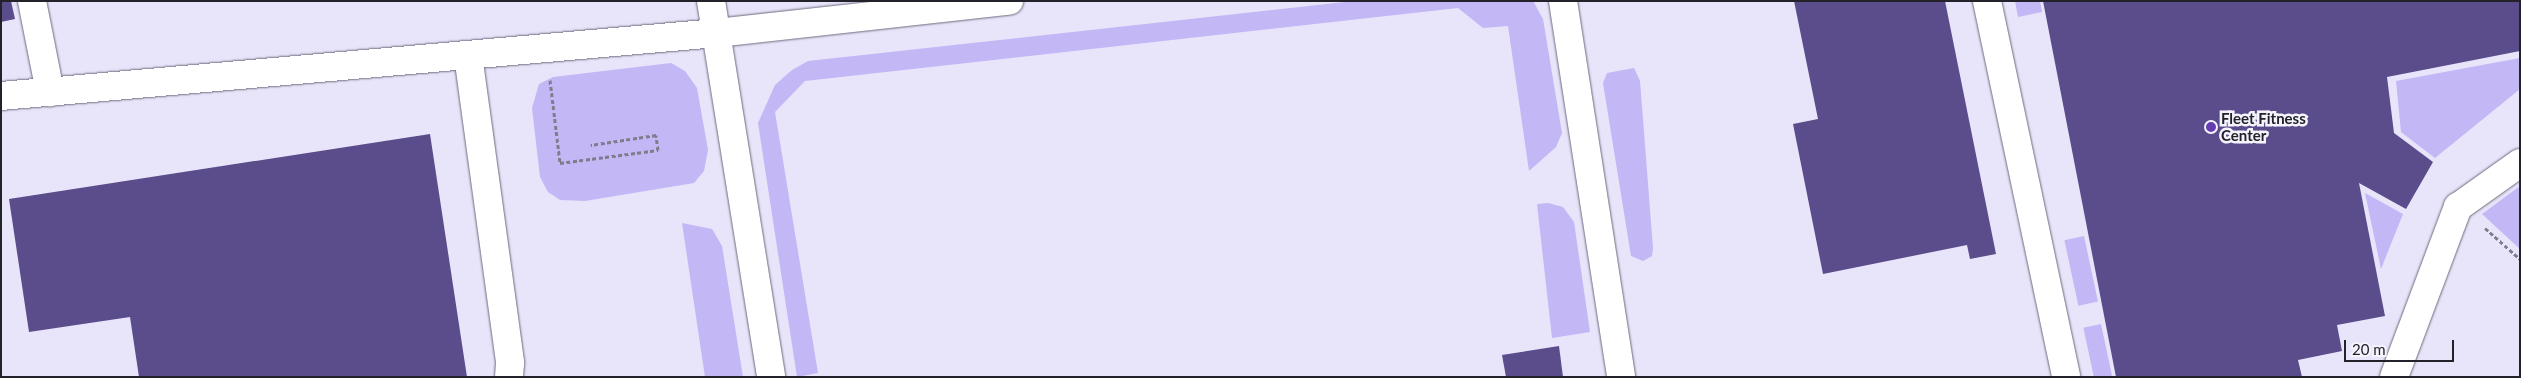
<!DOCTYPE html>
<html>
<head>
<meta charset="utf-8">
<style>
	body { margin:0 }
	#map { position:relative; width:2521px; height:378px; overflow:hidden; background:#e8e4fa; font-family:Lato,sans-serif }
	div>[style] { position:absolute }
	.green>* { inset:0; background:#c3b7f6; transform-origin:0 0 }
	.building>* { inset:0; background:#5b4c8b }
	.path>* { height:3px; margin-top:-1.5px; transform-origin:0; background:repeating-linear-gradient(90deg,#7f7d8b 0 4px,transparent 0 6.5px) }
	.roads { filter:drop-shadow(0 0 1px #6d6a7d) drop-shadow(0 0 1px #6d6a7d) }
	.minor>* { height:28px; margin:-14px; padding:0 14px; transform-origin:14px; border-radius:14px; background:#fff }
	.dots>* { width:14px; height:14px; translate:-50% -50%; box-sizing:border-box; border:2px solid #f5f3fc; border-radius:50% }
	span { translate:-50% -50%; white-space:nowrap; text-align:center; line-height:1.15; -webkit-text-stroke:5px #f5f3fc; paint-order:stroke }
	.poi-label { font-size:15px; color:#23222a; font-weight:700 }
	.left { translate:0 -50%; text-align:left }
	.frame { position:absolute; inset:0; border:2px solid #23222a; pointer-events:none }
	.scale { position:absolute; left:2344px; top:340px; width:110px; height:22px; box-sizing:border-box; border:2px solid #23222a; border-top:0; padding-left:6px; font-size:15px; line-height:18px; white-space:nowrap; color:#23222a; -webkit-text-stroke:4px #f5f3fc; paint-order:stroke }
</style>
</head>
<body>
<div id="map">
	<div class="green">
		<i style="clip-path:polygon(1354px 1px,1533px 1px,1543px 19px,1562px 133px,1556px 147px,1529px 171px,1508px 26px,1483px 28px,1458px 8px,805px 81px,775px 112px,818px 373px,797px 377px,758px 123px,775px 85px,792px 70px,808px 61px)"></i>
		<i style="clip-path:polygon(2015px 1px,2040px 1px,2042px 12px,2018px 17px)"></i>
		<i style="clip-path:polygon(2520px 58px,2520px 89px,2435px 158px,2401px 132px,2396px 81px)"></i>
		<i style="clip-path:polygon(671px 63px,685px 71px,697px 88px,708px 150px,704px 171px,694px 183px,585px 201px,560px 200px,548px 192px,540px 177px,532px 108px,539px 84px,553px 77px)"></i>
		<i style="clip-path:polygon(1634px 68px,1640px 81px,1653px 248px,1652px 256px,1643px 261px,1631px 256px,1603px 83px,1607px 73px)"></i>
		<i style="clip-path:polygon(2520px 186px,2520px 249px,2482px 214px)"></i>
		<i style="clip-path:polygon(2365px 193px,2403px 214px,2381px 269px)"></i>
		<i style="clip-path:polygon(1548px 203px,1563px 207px,1574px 222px,1590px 332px,1552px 338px,1537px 204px)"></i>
		<i style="clip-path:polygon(682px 223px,712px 229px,722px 246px,743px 377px,705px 377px)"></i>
		<i style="left:2084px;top:236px;width:67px;height:20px;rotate:78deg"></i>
		<i style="left:2101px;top:324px;width:54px;height:18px;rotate:78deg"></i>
	</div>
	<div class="building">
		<i style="clip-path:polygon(1px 1px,11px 1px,15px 19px,1px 22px)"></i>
		<i style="clip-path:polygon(1794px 1px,1945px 1px,1996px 254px,1970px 259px,1967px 245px,1823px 274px,1793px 124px,1818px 119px)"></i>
		<i style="clip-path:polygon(2043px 1px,2520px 1px,2520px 51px,2387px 77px,2394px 133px,2433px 162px,2406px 209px,2359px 183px,2385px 316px,2337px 325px,2342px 351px,2298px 360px,2302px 377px,2116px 377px)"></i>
		<i style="clip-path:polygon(430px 134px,467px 377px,139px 377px,130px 317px,29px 332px,9px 199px)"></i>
		<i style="clip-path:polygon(1559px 346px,1563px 377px,1506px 377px,1502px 355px)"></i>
	</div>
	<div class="path">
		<i style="left:550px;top:80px;width:84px;rotate:83.1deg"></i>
		<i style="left:560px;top:163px;width:99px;rotate:-7.6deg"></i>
		<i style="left:658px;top:150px;width:15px;rotate:-98deg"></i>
		<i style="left:656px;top:135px;width:66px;rotate:171.3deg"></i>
		<i style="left:2485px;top:228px;width:47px;rotate:41.5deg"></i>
	</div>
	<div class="roads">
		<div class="minor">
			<i style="left:32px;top:1px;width:93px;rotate:78.8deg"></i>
			<i style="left:711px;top:1px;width:381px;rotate:80.9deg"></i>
			<i style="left:1563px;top:1px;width:380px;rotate:81.2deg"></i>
			<i style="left:1987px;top:1px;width:384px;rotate:78.1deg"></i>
			<i style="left:468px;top:55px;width:311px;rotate:82.2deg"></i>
			<i style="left:510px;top:363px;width:14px;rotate:94deg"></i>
			<i style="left:1px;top:96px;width:719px;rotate:-5.03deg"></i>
			<i style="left:717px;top:33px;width:294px;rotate:-6.3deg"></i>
			<i style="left:2394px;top:377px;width:182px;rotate:-69.4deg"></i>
			<i style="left:2458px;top:207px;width:76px;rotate:-35.4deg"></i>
		</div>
	</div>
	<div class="dots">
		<i style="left:2211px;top:127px;background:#643db5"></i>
	</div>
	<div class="poi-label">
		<span class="left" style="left:2221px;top:127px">Fleet Fitness<br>Center</span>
	</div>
	<div class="frame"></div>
	<div class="scale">20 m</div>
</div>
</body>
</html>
